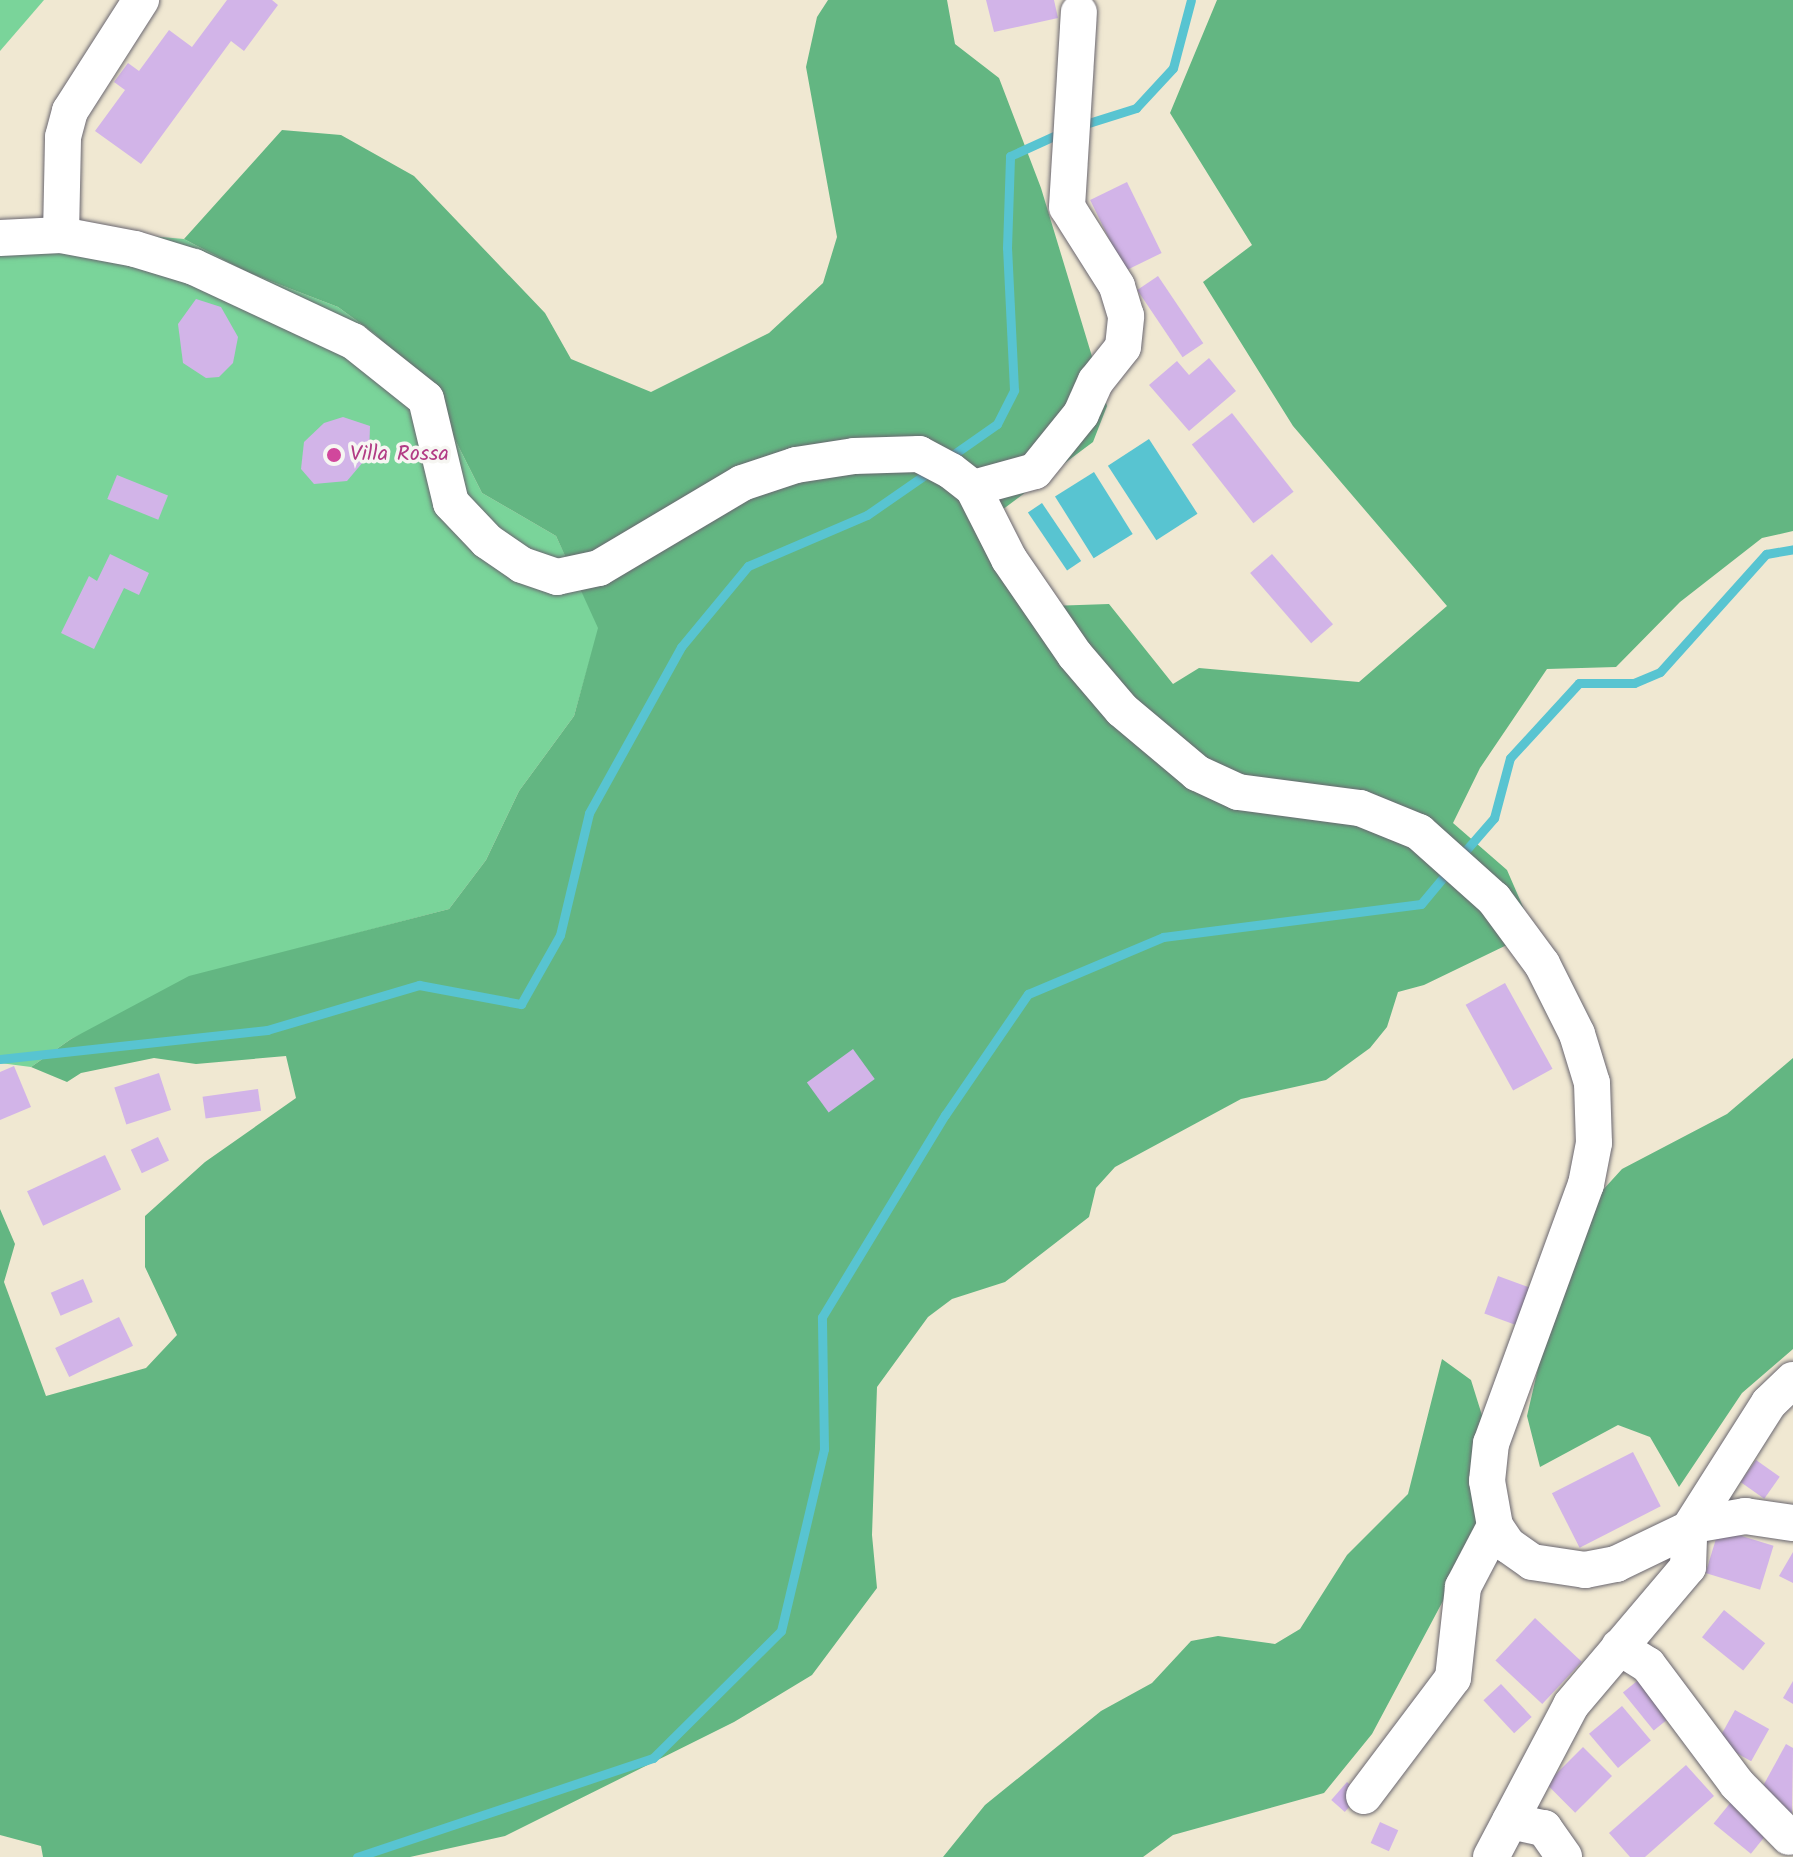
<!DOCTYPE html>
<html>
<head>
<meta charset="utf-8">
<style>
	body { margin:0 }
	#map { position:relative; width:1793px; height:1857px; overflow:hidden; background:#f0e8d2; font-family:Kalam,sans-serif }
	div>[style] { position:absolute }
	.green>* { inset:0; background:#7ad49a }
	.forest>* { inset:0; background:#63b682 }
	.water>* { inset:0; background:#58c4d1; transform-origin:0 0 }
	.stream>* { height:9px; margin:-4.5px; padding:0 4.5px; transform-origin:4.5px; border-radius:4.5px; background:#58c4d1 }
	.building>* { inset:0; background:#d2b4e8; transform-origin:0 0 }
	.roads { filter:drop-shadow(0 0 2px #6a6770) drop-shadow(0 0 2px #6a6770) }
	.minor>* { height:36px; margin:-18px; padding:0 18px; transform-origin:18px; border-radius:18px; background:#fff }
	.dots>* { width:22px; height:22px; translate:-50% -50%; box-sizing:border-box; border:4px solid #f6f6f2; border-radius:50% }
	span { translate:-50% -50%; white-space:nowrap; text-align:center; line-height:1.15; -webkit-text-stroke:7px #f6f6f2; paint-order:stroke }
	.hotel-label { font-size:22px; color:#b23c85 }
	.left { translate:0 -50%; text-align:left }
</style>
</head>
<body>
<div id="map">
	<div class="green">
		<i style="clip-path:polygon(0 0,44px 0,0 51px)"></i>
		<i style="clip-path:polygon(0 223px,184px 239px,247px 272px,338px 307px,375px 334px,430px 390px,482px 493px,556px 536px,599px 628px,574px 716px,519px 791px,486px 860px,449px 909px,270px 956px,120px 1016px,71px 1039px,31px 1067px,0 1063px)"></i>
	</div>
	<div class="forest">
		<i style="clip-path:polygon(828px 0,947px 0,955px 44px,999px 78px,1041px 188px,1107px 406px,1093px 442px,1002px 510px,1050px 606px,1109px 604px,1173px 684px,1199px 668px,1359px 682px,1447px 606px,1293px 426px,1203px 282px,1252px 245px,1170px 113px,1217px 0,1793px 0,1793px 531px,1762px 538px,1680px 602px,1616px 667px,1547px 669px,1480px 768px,1453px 823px,1507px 870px,1534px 932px,1424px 985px,1398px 992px,1387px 1027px,1370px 1048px,1326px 1080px,1241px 1099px,1115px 1167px,1096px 1188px,1089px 1217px,1005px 1282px,952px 1299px,928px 1317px,877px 1387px,872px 1535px,877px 1588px,812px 1675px,734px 1722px,505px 1836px,410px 1857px,43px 1857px,41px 1846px,0 1835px,0 1209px,15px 1244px,4px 1282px,46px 1396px,146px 1368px,177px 1335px,145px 1267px,145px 1216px,205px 1162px,296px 1098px,286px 1056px,196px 1064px,154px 1058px,81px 1073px,67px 1082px,31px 1067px,71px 1039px,189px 976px,449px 909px,486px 860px,519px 791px,574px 716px,598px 628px,556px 536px,482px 493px,430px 390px,375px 334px,338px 307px,247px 272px,184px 239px,282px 130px,341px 135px,414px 176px,545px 313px,571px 359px,651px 392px,769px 333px,823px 283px,837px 237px,806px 67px,817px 17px)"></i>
		<i style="clip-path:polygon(1793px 1058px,1793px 1349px,1742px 1393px,1679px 1487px,1650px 1437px,1618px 1425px,1540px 1467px,1527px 1416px,1571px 1225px,1622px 1169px,1727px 1114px)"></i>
		<i style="clip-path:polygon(1442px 1359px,1471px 1380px,1490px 1441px,1492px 1509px,1372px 1734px,1324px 1793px,1173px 1835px,1143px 1857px,943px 1857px,985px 1805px,1101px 1711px,1152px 1683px,1191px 1641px,1218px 1636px,1275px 1644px,1300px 1629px,1347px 1555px,1408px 1494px)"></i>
	</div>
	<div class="water">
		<i style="left:1149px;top:439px;width:89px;height:49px;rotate:57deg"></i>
		<i style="left:1094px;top:472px;width:73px;height:46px;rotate:58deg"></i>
		<i style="left:1042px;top:503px;width:70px;height:17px;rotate:56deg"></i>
	</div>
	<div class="stream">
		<i style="left:1079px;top:126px;width:60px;rotate:-17.5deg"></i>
		<i style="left:1136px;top:108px;width:54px;rotate:-47.2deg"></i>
		<i style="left:1173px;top:68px;width:70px;rotate:-75.2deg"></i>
		<i style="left:947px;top:459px;width:61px;rotate:-35deg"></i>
		<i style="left:997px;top:424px;width:38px;rotate:-63deg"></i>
		<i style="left:1014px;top:390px;width:142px;rotate:-92.8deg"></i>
		<i style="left:1007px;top:248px;width:92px;rotate:-88.1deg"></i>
		<i style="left:1010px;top:156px;width:60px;rotate:-24.4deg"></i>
		<i style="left:1460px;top:857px;width:52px;rotate:-48.9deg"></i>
		<i style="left:1494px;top:818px;width:62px;rotate:-75.1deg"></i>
		<i style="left:1510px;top:758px;width:102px;rotate:-47.4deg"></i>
		<i style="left:1579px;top:683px;width:55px"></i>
		<i style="left:1634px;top:683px;width:28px;rotate:-23deg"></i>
		<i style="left:1660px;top:672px;width:159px;rotate:-48.1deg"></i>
		<i style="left:1766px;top:554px;width:27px;rotate:-10deg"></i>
		<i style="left:0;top:1059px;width:269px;rotate:-6.2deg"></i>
		<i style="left:267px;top:1030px;width:159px;rotate:-16.5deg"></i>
		<i style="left:419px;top:985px;width:104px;rotate:10.6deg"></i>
		<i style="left:521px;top:1004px;width:79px;rotate:-60.5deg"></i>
		<i style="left:560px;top:935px;width:125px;rotate:-76.6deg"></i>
		<i style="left:589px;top:813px;width:190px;rotate:-61deg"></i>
		<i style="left:681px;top:647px;width:105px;rotate:-50.4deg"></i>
		<i style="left:748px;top:566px;width:129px;rotate:-23.2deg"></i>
		<i style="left:867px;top:515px;width:79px;rotate:-34.7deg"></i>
		<i style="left:357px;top:1857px;width:312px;rotate:-18.5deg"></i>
		<i style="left:653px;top:1758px;width:180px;rotate:-44.8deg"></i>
		<i style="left:781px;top:1631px;width:187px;rotate:-76.7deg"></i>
		<i style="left:824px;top:1449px;width:132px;rotate:-90.9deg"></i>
		<i style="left:822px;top:1317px;width:237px;rotate:-58.7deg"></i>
		<i style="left:945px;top:1115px;width:147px;rotate:-55.6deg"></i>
		<i style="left:1028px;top:994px;width:147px;rotate:-22.9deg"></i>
		<i style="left:1163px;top:937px;width:260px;rotate:-7.3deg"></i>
		<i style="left:1421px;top:904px;width:47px;rotate:-50.2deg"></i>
	</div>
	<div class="building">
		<i style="clip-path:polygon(227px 0,272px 0,278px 5px,244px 51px,231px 41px,141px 164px,95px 131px,125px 90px,114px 82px,128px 63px,139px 71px,169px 30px,192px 47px)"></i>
		<i style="clip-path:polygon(986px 0,1054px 0,1058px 18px,994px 32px)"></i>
		<i style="left:1127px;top:182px;width:79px;height:41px;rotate:64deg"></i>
		<i style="left:1158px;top:276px;width:81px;height:25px;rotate:56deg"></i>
		<i style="clip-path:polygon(196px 299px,221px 307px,238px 337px,233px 363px,219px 377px,206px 378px,183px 363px,178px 324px)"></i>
		<i style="clip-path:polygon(1209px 358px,1236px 391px,1189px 431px,1149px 385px,1177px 361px,1189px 375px)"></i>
		<i style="left:1232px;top:413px;width:100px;height:51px;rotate:52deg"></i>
		<i style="clip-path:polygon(343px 417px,370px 426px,369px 455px,347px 481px,314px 484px,301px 469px,304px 442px,324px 423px)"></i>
		<i style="left:117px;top:475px;width:55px;height:26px;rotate:22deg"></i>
		<i style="clip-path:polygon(110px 554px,149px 573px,139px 595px,124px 588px,94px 649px,61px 633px,89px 576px,97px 581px)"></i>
		<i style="left:1272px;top:554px;width:93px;height:29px;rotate:49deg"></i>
		<i style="left:1505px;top:983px;width:98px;height:45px;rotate:61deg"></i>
		<i style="left:853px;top:1049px;width:37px;height:57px;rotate:54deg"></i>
		<i style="clip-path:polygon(14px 1066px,31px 1107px,0 1120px,0 1072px)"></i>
		<i style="left:159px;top:1073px;width:39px;height:47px;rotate:72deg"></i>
		<i style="left:258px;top:1089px;width:22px;height:56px;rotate:82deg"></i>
		<i style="left:158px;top:1137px;width:26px;height:30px;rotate:65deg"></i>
		<i style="left:105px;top:1155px;width:38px;height:86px;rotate:65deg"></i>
		<i style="left:1498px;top:1276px;width:35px;height:40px;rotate:20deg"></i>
		<i style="left:83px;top:1279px;width:25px;height:35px;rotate:67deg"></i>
		<i style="left:119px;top:1317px;width:32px;height:71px;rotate:64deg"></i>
		<i style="left:1633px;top:1452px;width:61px;height:91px;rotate:63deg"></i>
		<i style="left:1756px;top:1460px;width:29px;height:27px;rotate:35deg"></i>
		<i style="left:1719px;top:1529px;width:57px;height:46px;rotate:17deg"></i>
		<i style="clip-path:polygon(1793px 1552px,1793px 1583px,1779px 1576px)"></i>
		<i style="left:1724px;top:1610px;width:53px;height:35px;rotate:39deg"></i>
		<i style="left:1535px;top:1618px;width:64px;height:58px;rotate:43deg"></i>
		<i style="left:1647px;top:1673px;width:49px;height:31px;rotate:51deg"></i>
		<i style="clip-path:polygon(1793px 1681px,1793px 1704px,1783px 1698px)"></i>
		<i style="left:1501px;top:1684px;width:45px;height:24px;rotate:47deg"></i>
		<i style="left:1622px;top:1706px;width:45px;height:43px;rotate:50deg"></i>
		<i style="left:1735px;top:1710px;width:39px;height:37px;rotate:29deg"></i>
		<i style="clip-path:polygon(1786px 1744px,1793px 1748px,1792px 1814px,1758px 1795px)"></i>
		<i style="left:1583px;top:1747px;width:41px;height:52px;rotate:45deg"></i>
		<i style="clip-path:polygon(1686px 1765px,1714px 1796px,1645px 1857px,1630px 1857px,1609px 1833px)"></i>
		<i style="left:1347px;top:1782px;width:18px;height:24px;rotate:41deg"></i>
		<i style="left:1735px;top:1797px;width:48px;height:34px;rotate:39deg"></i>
		<i style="left:1380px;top:1822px;width:20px;height:23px;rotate:24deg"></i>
	</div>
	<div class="roads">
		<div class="minor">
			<i style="left:61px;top:235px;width:98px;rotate:-88.8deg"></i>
			<i style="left:63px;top:137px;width:27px;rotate:-75deg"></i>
			<i style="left:70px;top:111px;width:132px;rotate:-57.4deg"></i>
			<i style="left:0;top:238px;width:61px;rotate:-2.8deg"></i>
			<i style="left:61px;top:235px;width:75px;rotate:10.7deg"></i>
			<i style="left:135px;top:249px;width:62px;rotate:17deg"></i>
			<i style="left:194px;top:267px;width:175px;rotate:25deg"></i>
			<i style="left:353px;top:341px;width:93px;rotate:38.5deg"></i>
			<i style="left:426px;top:399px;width:107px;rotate:76.5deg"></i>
			<i style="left:451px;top:503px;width:52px;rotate:46.5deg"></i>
			<i style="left:487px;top:541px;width:42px;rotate:34.4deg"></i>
			<i style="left:522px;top:565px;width:37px;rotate:19deg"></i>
			<i style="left:557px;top:577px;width:43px;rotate:-12.1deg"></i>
			<i style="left:599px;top:568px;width:166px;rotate:-30.7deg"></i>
			<i style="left:742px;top:483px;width:57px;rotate:-18.4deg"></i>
			<i style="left:796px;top:465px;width:59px;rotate:-8.8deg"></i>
			<i style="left:854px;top:456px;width:65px;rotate:-1.8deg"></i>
			<i style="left:919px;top:454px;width:36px;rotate:28deg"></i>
			<i style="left:951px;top:471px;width:28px;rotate:38deg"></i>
			<i style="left:973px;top:488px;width:80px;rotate:63.1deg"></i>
			<i style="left:1009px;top:559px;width:116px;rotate:55.5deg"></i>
			<i style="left:1075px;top:655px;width:72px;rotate:49.5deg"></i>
			<i style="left:1122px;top:710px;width:98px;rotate:40deg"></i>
			<i style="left:1197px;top:773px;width:45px;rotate:24.9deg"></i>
			<i style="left:1238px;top:792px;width:123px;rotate:7.5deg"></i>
			<i style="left:1360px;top:808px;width:64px;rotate:22.1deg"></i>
			<i style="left:1419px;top:832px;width:101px;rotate:41.8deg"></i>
			<i style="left:1494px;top:899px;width:81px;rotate:53.6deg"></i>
			<i style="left:1542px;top:964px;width:78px;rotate:63.4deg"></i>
			<i style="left:1577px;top:1034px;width:51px;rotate:73deg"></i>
			<i style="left:1592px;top:1083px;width:60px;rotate:88.1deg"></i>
			<i style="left:1594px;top:1143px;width:42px;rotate:101deg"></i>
			<i style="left:1586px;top:1184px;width:276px;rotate:110.1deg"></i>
			<i style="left:1491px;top:1443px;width:38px;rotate:96deg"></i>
			<i style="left:1487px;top:1481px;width:46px;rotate:79.9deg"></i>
			<i style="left:1495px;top:1526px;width:23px;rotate:56deg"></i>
			<i style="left:1508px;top:1545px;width:29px;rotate:35deg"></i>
			<i style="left:1532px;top:1562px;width:54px;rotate:8.6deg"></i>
			<i style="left:1585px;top:1570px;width:32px;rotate:-11deg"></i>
			<i style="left:1616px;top:1564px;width:92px;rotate:-25.7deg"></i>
			<i style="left:1699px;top:1524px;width:47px;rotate:-9.9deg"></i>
			<i style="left:1745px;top:1516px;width:49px;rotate:8.3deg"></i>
			<i style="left:973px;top:488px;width:64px;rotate:-15.3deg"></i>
			<i style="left:1035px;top:471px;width:73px;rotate:-51.1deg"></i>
			<i style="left:1081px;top:414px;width:36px;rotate:-66deg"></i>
			<i style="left:1096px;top:381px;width:43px;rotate:-51.5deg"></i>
			<i style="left:1123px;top:347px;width:31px;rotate:-84deg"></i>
			<i style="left:1126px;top:316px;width:31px;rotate:-107deg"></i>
			<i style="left:1117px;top:286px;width:93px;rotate:-122.3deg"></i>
			<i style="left:1067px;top:207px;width:195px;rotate:-86.5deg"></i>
			<i style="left:1619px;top:1647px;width:34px;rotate:32deg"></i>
			<i style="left:1648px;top:1665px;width:149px;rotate:53.2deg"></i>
			<i style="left:1737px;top:1784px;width:74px;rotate:45.5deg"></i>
			<i style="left:1364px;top:1796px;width:148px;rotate:-53deg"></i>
			<i style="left:1453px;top:1678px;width:92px;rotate:-83.7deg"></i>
			<i style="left:1463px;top:1587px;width:69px;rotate:-62.3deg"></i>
			<i style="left:1510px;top:1821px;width:35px;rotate:12deg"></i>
			<i style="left:1544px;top:1828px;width:35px;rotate:55deg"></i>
			<i style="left:1491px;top:1857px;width:172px;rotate:-62.2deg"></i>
			<i style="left:1571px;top:1705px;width:181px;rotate:-49.7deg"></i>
			<i style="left:1688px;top:1567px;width:38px;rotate:-88deg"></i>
			<i style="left:1689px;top:1529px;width:149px;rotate:-57.6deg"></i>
			<i style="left:1769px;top:1403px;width:33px;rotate:-44deg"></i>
		</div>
	</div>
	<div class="dots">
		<i style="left:334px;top:455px;background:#d1479c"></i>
	</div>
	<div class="hotel-label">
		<span class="left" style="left:350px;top:455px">Villa Rossa</span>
	</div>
</div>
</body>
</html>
